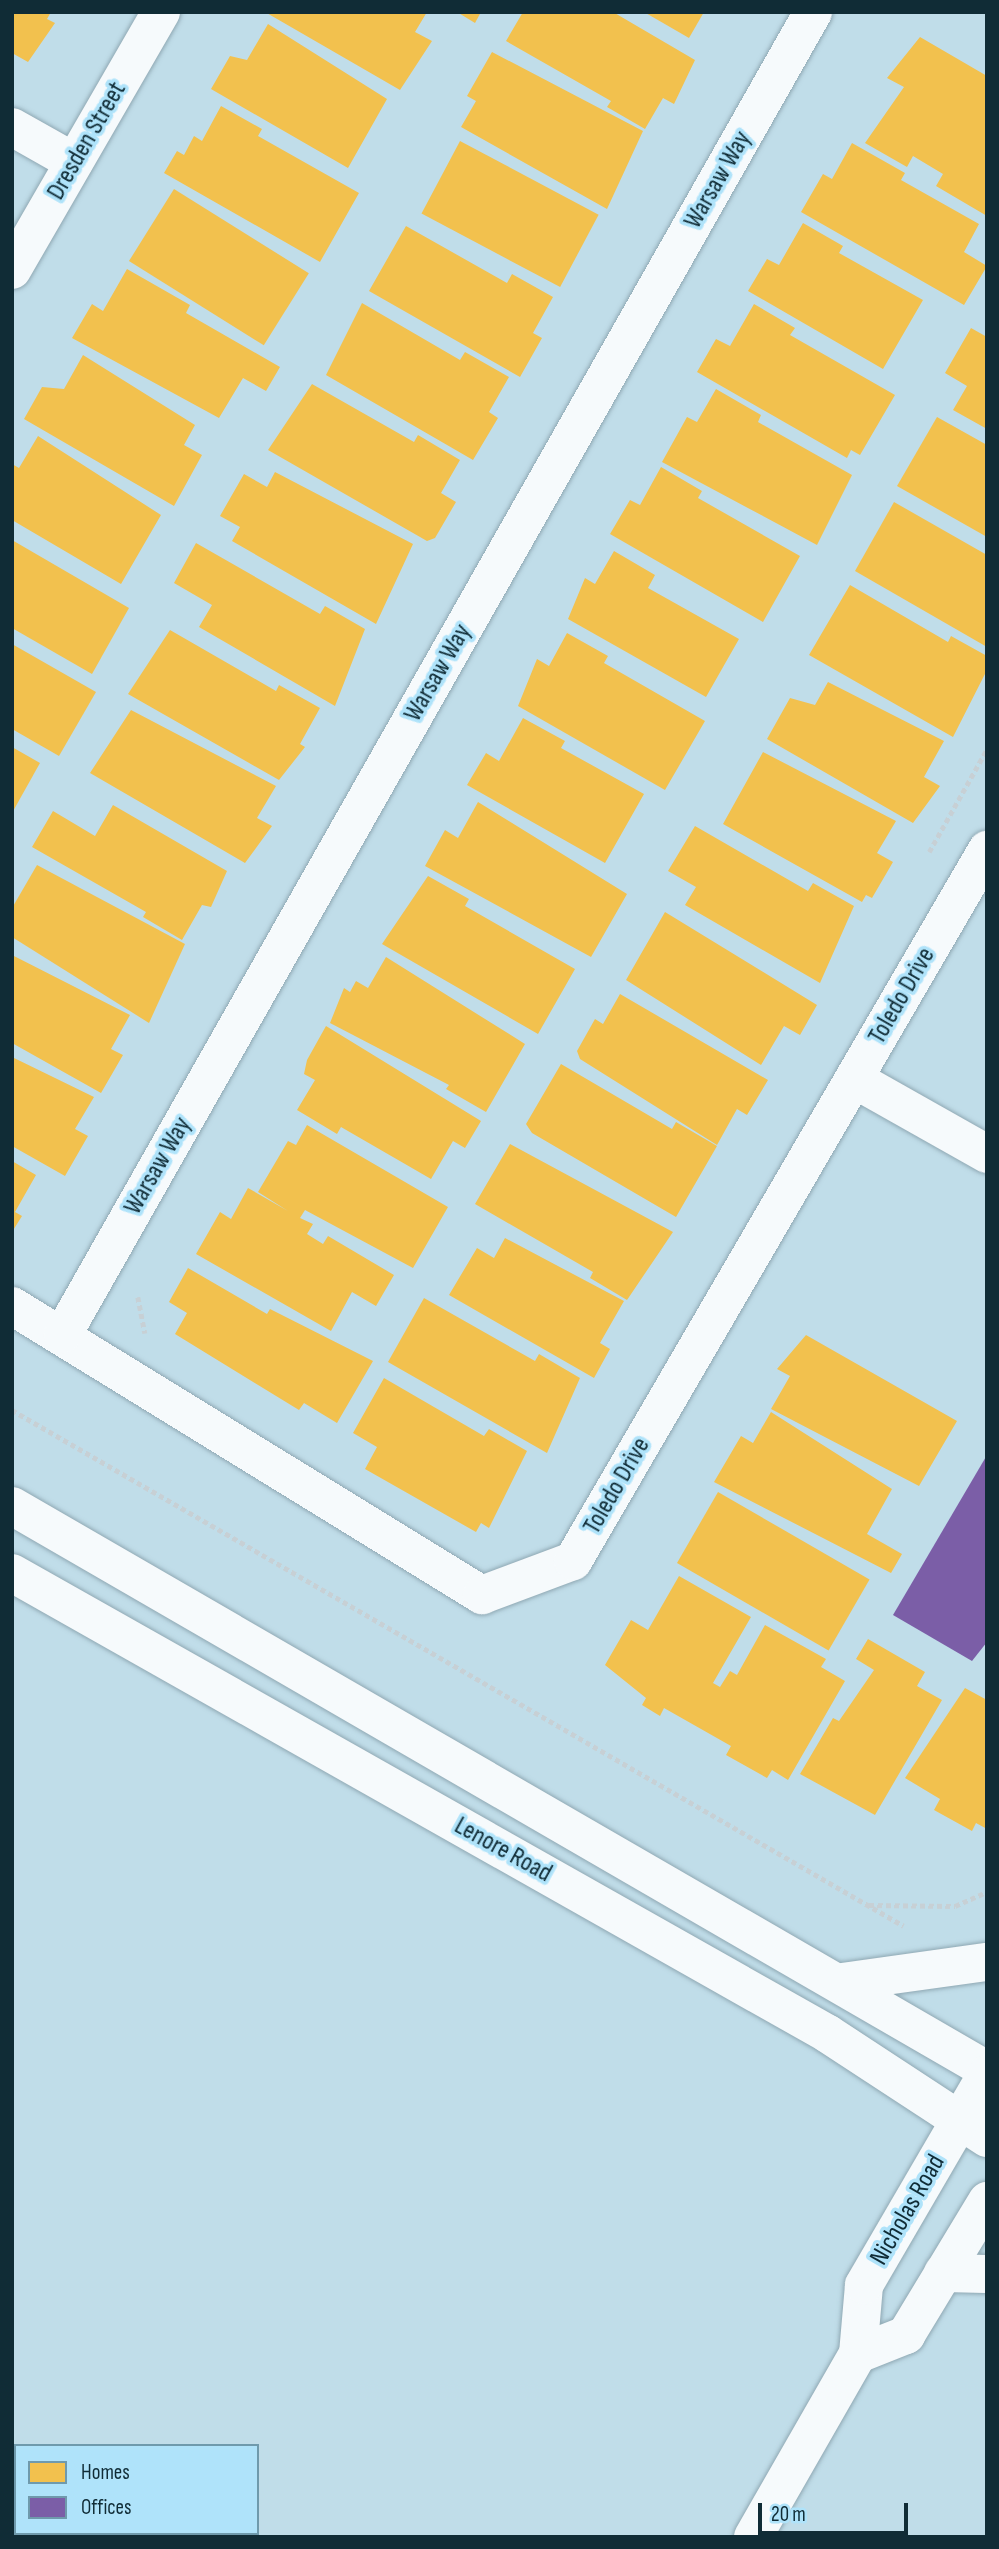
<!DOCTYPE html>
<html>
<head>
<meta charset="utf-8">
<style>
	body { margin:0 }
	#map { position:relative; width:999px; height:2549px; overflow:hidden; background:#c0dde9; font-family:"Sofia Sans Condensed",sans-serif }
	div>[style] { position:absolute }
	.homes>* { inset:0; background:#f2c14e; transform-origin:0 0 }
	.offices>* { inset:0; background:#7b5ea7 }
	.path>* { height:4.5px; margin-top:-2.25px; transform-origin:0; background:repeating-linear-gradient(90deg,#c7d0d5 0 5px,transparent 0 8.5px) }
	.roads { filter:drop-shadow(0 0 2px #8fa8b3) drop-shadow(0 0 2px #8fa8b3) }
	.minor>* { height:38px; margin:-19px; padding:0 19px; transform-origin:19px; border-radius:19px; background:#f6fafc }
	span { translate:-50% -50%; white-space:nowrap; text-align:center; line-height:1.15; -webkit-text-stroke:7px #afe3fa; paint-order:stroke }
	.street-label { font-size:26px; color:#102c36 }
	.frame { position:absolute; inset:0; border:14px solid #102c36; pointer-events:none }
	.legend { position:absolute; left:14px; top:2444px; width:245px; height:91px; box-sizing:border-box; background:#afe3fa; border:2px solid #6f9aac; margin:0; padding:9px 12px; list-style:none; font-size:21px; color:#102c36 }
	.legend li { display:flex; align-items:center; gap:14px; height:35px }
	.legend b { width:35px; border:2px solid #6f9aac }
	.scale { position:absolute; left:758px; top:2503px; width:150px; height:32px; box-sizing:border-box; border:4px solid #102c36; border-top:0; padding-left:9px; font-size:21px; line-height:24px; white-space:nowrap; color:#102c36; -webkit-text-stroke:5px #afe3fa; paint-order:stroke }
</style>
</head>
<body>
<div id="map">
	<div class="homes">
		<i style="clip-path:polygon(12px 12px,51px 12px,47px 19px,55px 23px,28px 62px,12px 53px)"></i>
		<i style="clip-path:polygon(265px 12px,427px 12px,415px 32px,432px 41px,400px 90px)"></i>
		<i style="clip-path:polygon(457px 12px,481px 12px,475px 23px)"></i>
		<i style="clip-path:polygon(523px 12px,613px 12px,695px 60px,674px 104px,663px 98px,645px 129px,607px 107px,611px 101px,506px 41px)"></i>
		<i style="clip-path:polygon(644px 12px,704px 12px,689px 38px)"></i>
		<i style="clip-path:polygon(268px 24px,387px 99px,348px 168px,211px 89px,230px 56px,247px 60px)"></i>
		<i style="clip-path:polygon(920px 37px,987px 76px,987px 216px,936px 186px,943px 174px,913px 156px,907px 167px,865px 143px,904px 87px,887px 78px)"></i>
		<i style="clip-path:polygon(492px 52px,643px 131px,607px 209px,461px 127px,476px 101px,467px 96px)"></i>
		<i style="clip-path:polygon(221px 106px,262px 129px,258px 136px,359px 193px,320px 262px,164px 173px,177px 151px,184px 155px,194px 136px,202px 141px)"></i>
		<i style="left:460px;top:141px;width:157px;height:82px;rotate:28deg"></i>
		<i style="clip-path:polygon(852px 143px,905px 173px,901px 180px,979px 224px,964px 252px,987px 266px,964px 305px,801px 212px,823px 174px,832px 179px)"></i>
		<i style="left:174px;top:189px;width:159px;height:85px;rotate:32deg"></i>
		<i style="clip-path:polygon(803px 223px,843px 246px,839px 253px,923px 300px,883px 369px,748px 291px,767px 259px,779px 265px)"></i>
		<i style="clip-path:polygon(406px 226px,507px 283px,512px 274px,553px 297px,533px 333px,542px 338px,520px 377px,369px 291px)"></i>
		<i style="clip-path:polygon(127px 269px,190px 305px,186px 313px,280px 367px,266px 391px,243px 378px,219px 418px,72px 338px,92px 304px,103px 311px)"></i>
		<i style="clip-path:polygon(362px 303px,460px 360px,465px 352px,509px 377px,489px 412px,498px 418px,473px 460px,326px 375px)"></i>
		<i style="clip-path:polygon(754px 304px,795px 328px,790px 335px,895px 395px,860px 455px,851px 450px,847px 458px,697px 372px,716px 339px,730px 346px)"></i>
		<i style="clip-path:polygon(971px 328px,987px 337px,987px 429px,953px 410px,967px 386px,945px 373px)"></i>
		<i style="clip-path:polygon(83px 355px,195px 425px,184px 445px,202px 455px,174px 506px,24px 419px,42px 387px,64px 389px)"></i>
		<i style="clip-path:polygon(312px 384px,414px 442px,418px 435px,460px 460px,441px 493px,456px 502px,435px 538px,427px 541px,268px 450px)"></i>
		<i style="clip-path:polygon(716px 389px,761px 415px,758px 422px,852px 475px,817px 545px,662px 462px,687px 417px,697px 422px)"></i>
		<i style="clip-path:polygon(937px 417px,987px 445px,987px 537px,897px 486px)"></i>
		<i style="clip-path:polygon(38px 436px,161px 515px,121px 584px,12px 520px,12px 464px,19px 468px)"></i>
		<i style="clip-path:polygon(661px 467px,702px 491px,698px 498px,800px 556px,763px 622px,610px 534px,630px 500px,640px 505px)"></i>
		<i style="clip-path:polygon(275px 472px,413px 544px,376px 624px,232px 541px,240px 527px,220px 516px,244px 474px,267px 487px)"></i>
		<i style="clip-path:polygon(894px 502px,987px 555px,987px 647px,855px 571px)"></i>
		<i style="clip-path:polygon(12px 540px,129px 608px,92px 674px,12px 628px)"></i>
		<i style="clip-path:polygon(196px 543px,320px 614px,325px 606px,365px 629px,335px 706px,199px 627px,212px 605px,174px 583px)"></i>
		<i style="clip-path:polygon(614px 551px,655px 575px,648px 588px,739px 639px,706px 697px,568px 619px,585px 578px,595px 584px)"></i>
		<i style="clip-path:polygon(850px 585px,948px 642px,951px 636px,987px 656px,987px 670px,953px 737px,809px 655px)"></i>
		<i style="clip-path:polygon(170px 630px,276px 691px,279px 685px,320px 708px,300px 744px,305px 747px,279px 780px,128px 694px)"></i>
		<i style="clip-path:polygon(567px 633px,608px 656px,604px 663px,705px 721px,665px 790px,518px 706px,537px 659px,549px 666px)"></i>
		<i style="clip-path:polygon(12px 644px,96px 692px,59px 756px,12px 729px)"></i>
		<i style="clip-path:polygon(828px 682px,944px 741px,924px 777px,940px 786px,913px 823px,767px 739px,790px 698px,815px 705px)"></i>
		<i style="clip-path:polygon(131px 710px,276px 786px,257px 818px,272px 826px,245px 863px,90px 773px)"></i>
		<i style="clip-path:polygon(523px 718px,565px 741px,561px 748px,644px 794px,605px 863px,467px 785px,486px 753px,499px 761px)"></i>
		<i style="clip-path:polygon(12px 747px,40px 763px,12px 813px)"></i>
		<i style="clip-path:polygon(763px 752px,896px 821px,877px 853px,893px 862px,872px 898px,866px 895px,862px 902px,723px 824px)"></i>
		<i style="clip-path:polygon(478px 802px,627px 894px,591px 957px,425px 866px,445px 830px,458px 838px)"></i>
		<i style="clip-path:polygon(113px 805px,227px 871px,211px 907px,202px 905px,182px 940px,143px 917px,146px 912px,32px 847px,53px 811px,95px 836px)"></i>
		<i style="clip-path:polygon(695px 826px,808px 891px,813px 883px,854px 906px,820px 983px,685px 905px,696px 887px,668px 871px)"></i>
		<i style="clip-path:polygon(37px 865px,185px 944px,149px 1023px,12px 937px,12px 908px)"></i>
		<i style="clip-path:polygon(428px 876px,469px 899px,465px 906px,575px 969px,538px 1034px,382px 944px)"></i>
		<i style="clip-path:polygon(665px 912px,817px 1005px,800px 1035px,784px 1026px,761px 1065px,626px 980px)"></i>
		<i style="clip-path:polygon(12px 955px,130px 1015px,111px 1049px,123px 1055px,101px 1093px,12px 1043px)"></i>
		<i style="clip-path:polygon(386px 957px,525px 1044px,486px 1112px,446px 1089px,449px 1085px,330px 1023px,344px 988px,350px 992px,356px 981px,368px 988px)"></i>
		<i style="clip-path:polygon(620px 994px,768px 1080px,747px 1115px,737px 1109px,717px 1145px,580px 1059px,577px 1051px,595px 1019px,603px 1024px)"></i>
		<i style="clip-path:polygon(326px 1026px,481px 1121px,465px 1148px,453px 1141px,431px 1179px,341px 1127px,337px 1134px,297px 1110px,315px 1080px,304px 1074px,307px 1060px)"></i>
		<i style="clip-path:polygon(12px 1057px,94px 1097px,75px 1129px,88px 1136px,65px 1176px,12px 1146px)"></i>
		<i style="clip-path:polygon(561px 1064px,672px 1129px,676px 1122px,717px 1146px,676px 1217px,532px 1133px,526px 1124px)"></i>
		<i style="clip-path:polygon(307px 1125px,448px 1207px,413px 1268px,305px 1210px,300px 1218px,313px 1224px,307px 1234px,323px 1244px,328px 1236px,394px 1275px,376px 1306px,352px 1292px,331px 1331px,196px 1254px,220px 1212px,231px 1219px,248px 1188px,288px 1211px,258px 1192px,288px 1141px,296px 1145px)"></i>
		<i style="clip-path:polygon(510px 1144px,673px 1232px,627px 1300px,590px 1278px,593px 1272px,475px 1204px)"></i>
		<i style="clip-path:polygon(12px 1161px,36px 1175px,15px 1212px,22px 1216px,12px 1232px)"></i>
		<i style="clip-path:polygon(505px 1238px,624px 1301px,600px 1343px,610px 1349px,594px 1378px,449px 1295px,477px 1248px,494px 1258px)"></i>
		<i style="clip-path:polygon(188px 1268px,267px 1314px,270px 1309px,373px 1361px,337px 1423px,304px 1403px,299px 1410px,175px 1334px,187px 1313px,169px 1302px)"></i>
		<i style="clip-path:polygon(424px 1298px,535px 1361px,539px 1354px,580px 1378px,547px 1453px,388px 1362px)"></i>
		<i style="clip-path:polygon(806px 1335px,957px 1421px,919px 1486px,771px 1409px,790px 1376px,777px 1369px)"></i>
		<i style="clip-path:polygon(384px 1378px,484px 1436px,489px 1429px,527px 1451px,489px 1528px,481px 1523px,476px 1532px,365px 1469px,377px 1447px,353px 1433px)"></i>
		<i style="clip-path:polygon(771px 1412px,892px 1489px,867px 1534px,902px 1554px,891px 1573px,714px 1482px,741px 1436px,753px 1443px)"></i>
		<i style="left:718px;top:1492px;width:175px;height:82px;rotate:30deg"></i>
		<i style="clip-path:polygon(679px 1576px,751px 1617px,713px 1683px,720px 1687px,730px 1671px,737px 1675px,765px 1625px,826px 1659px,821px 1667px,845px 1681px,788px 1780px,772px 1770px,767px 1778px,726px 1755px,731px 1746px,664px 1708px,660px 1716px,642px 1705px,646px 1698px,605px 1665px,631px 1620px,648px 1630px)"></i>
		<i style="clip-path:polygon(868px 1639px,925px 1672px,917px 1686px,942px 1700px,875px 1815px,800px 1774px,833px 1718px,839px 1721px,874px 1670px,856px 1659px)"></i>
		<i style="clip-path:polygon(965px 1688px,987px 1700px,987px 1829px,976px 1823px,972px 1831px,934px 1810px,940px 1799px,905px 1778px)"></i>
	</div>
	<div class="offices">
		<i style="clip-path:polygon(987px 1455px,987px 1642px,972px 1661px,893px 1615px)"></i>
	</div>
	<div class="path">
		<i style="left:929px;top:852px;width:118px;rotate:-60.6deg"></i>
		<i style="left:138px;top:1297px;width:37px;rotate:79deg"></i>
		<i style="left:12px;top:1410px;width:1030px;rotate:30.05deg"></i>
		<i style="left:869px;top:1905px;width:86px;rotate:0.7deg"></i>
		<i style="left:955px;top:1906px;width:35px;rotate:-24deg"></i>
	</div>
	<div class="roads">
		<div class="minor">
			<i style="left:12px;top:127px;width:71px;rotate:29.4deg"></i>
			<i style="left:12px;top:270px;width:298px;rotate:-60deg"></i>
			<i style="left:854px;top:1079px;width:153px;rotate:29.4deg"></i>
			<i style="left:12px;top:1306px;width:552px;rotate:31.59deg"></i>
			<i style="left:482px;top:1595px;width:97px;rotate:-20.5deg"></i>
			<i style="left:573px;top:1561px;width:823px;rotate:-59.79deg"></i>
			<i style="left:63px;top:1334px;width:1520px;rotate:-60.43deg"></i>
			<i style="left:12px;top:1506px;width:1126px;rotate:30.05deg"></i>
			<i style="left:12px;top:1573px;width:937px;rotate:29.46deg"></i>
			<i style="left:828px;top:2034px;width:190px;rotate:33.2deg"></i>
			<i style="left:842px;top:1982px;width:146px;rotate:-7.9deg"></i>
			<i style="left:943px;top:2273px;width:44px;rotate:1.3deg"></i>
			<i style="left:858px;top:2354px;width:52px;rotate:-21.6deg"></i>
			<i style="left:906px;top:2335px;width:157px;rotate:-58.8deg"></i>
			<i style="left:753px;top:2537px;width:211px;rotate:-60.2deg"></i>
			<i style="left:858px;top:2354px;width:69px;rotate:-85deg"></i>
			<i style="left:864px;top:2285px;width:244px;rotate:-59.8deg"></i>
		</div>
	</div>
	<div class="street-label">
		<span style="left:87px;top:141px;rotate:-60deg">Dresden Street</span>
		<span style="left:718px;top:180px;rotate:-60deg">Warsaw Way</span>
		<span style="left:438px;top:673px;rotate:-60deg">Warsaw Way</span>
		<span style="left:902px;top:996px;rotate:-60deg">Toledo Drive</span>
		<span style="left:158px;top:1166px;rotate:-60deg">Warsaw Way</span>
		<span style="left:617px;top:1486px;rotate:-60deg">Toledo Drive</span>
		<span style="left:503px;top:1850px;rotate:29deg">Lenore Road</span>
		<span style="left:908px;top:2210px;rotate:-60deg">Nicholas Road</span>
	</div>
	<div class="frame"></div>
	<ul class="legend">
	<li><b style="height:19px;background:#f2c14e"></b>Homes</li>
	<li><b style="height:19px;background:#7b5ea7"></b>Offices</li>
	</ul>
	<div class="scale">20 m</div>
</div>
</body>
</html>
